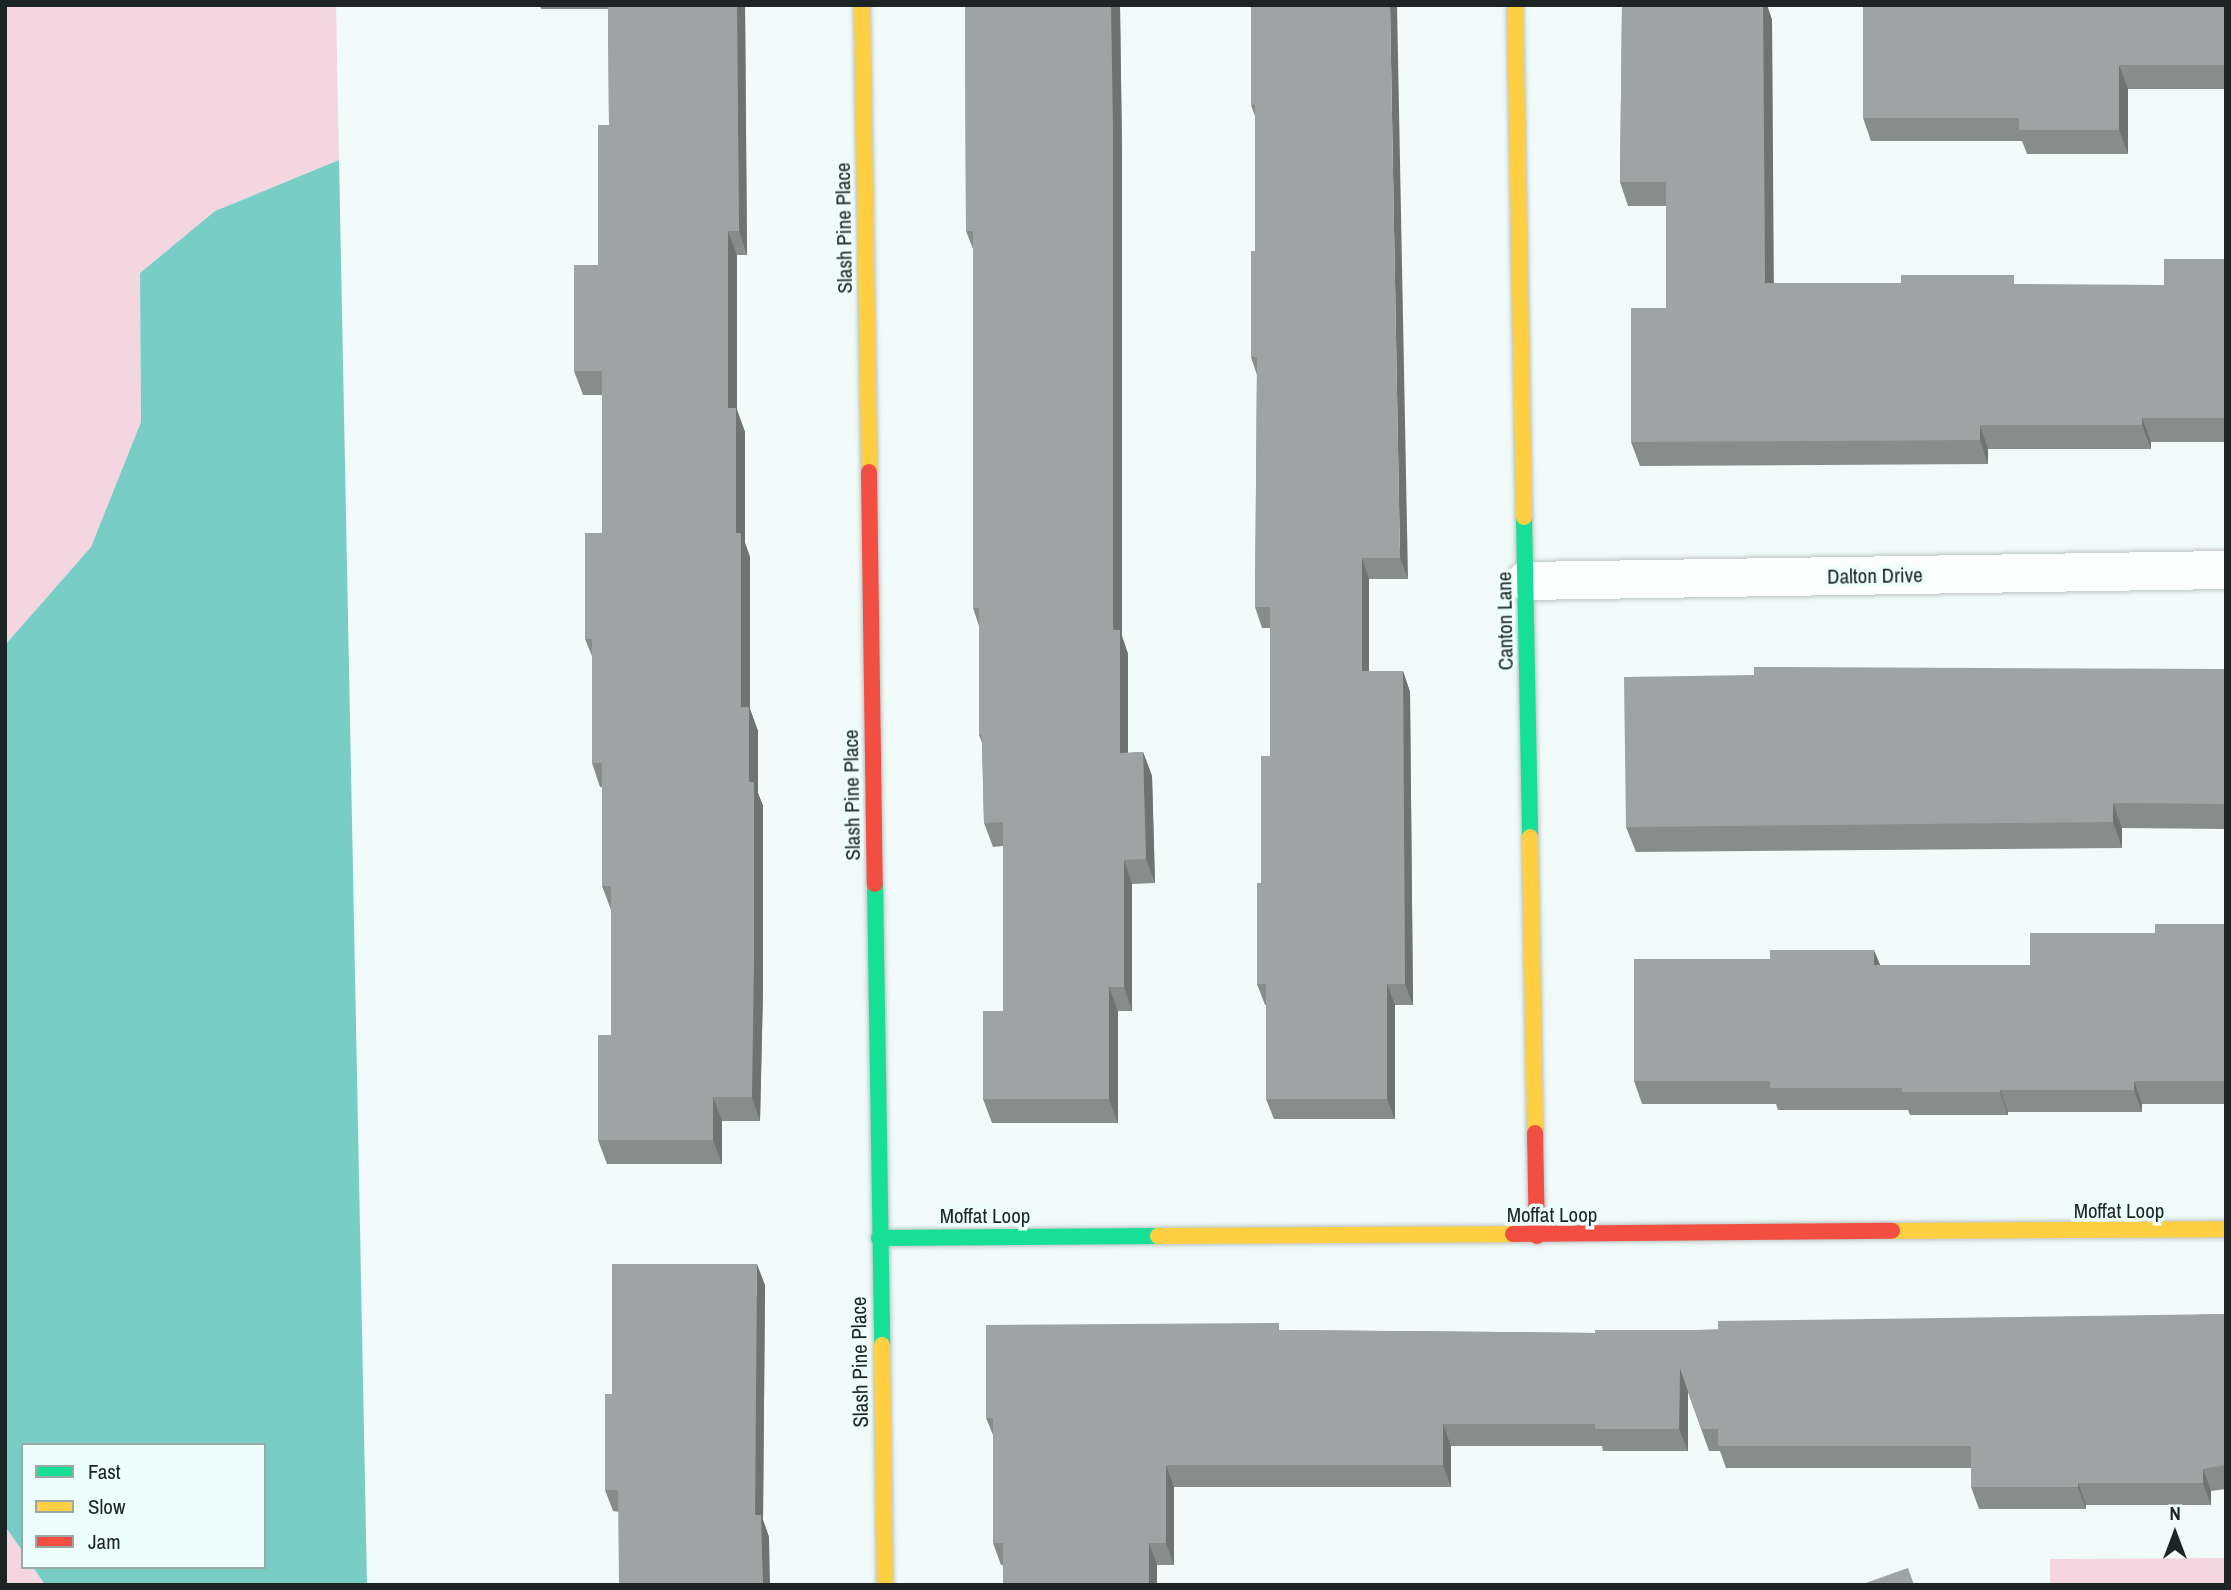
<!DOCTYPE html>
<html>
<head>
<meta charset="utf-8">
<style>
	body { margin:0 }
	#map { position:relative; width:2231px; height:1590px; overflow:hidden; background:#f1fbf9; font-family:"Archivo Narrow",sans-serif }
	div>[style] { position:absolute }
	.green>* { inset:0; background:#f4d6e1 }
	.water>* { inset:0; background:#78cdc5 }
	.roads { filter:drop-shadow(0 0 2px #bbc3c3) drop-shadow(0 0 2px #bbc3c3) }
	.street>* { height:38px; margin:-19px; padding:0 19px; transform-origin:19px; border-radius:19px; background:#fdfefe }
	.fast>* { height:16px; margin:-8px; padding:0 8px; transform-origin:8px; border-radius:8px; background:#16e098 }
	.slow>* { height:16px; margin:-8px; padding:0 8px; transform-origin:8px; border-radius:8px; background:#ffcf43 }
	.jam>* { height:16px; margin:-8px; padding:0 8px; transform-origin:8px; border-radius:8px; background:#f24e42 }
	.wall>* { inset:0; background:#868e8c }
	.shaded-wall>* { inset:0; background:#6d7472 }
	.building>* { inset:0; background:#9ca5a3 }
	span { translate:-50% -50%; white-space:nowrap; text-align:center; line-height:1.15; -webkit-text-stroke:7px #edfffc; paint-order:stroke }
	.street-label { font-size:21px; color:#1d2524 }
	.frame { position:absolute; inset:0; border:7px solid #1d2524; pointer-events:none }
	.legend { position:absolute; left:21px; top:1443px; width:245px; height:126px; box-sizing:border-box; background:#edfffc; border:2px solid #9aa8a6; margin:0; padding:9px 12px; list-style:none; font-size:21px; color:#1d2524 }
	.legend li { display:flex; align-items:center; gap:14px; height:35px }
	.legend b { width:35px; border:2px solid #9aa8a6 }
	.north { position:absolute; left:2140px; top:1499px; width:70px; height:70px; -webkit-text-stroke:5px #edfffc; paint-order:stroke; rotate:0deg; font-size:19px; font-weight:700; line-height:28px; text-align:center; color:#1d2524 }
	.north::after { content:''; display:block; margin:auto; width:24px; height:32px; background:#1d2524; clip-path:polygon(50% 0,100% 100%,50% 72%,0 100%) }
</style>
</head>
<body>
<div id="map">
	<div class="green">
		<i style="clip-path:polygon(5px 5px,336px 5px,339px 160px,215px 211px,140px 273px,141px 422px,91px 547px,5px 645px)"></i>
		<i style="clip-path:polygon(5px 1526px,23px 1552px,23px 1567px,33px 1567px,45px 1585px,5px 1585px)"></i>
		<i style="clip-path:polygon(2226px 1558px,2226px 1585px,2050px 1585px,2050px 1559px)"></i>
	</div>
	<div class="water">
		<i style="clip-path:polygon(339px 160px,367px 1585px,45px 1585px,33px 1567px,264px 1567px,264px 1445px,23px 1445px,23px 1552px,5px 1526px,5px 645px,91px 547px,141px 422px,140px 273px,215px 211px)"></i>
	</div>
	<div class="roads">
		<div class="street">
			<i style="left:1525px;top:581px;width:701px;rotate:-0.9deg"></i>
		</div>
		<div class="fast">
			<i style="left:1524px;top:517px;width:320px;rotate:88.9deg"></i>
			<i style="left:875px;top:884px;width:461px;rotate:89.1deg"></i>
			<i style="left:879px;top:1238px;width:279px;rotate:-0.4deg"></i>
		</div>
		<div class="slow">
			<i style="left:862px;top:5px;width:467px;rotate:89.1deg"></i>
			<i style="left:1515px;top:5px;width:512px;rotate:88.99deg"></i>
			<i style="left:1530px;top:837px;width:296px;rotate:89deg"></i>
			<i style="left:1892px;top:1231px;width:334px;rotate:-0.3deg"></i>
			<i style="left:1158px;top:1236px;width:355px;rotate:-0.3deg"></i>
			<i style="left:882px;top:1345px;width:240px;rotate:89.3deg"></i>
		</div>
		<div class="jam">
			<i style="left:869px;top:472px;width:412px;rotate:89.2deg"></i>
			<i style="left:1535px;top:1133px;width:103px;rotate:88.9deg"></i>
			<i style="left:1513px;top:1234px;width:379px;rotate:-0.5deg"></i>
		</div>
	</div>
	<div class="wall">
		<i style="clip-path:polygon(540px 5px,745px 5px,747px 255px,737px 255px,737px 410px,745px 432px,745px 543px,750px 557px,750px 709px,758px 731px,758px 793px,763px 806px,763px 990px,760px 1121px,722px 1121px,722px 1164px,607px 1164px,598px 1140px,611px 1035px,611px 910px,602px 886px,602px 787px,600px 787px,592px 763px,592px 656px,585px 639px,602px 533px,602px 395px,583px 395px,574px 371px,598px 265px,609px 125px,608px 9px,541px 9px)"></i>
		<i style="clip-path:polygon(965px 5px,1120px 5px,1122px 152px,1122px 636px,1128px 654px,1128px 753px,1143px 752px,1152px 776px,1155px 883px,1132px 884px,1132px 1011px,1118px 1011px,1118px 1123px,992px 1123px,983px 1099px,1003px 1011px,1003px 846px,993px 847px,984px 823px,982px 743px,979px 735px,979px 626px,973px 608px,973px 249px,966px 231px)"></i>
		<i style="clip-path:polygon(1251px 5px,1408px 579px,1369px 579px,1369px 671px,1403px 671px,1410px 692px,1413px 1005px,1395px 1005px,1395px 1119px,1274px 1119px,1266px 1099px,1266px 1005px,1265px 1005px,1257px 984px,1261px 883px,1270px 756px,1270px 628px,1262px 628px,1255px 607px,1257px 375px,1251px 357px,1255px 251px,1255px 116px,1251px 105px)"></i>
		<i style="clip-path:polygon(1622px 5px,1767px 5px,1772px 20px,1773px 283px,2164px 285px,2226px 259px,2226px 442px,2151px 442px,2151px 449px,1988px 449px,1988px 464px,1640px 466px,1631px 442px,1666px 308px,1666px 206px,1628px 206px,1620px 182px)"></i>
		<i style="clip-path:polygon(2226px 5px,2226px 89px,2128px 89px,2128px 154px,2027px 154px,2022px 141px,1871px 141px,1863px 118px)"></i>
		<i style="clip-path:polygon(2226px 669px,2226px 829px,2122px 828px,2122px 848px,1636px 852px,1626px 827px)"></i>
		<i style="clip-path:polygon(2226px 924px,2226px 1104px,2142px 1104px,2142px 1112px,2008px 1112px,2008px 1115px,1910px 1115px,1908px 1110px,1778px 1110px,1776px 1104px,1642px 1104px,1634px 1081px,1880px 965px,2030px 965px)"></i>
		<i style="clip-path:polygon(765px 1285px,763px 1520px,769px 1537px,613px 1511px,605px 1490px)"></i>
		<i style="clip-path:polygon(2226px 1314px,2226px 1489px,2211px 1491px,2211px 1505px,2086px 1505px,2086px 1509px,1979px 1509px,1971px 1487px,1971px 1468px,1726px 1468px,1720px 1451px,1709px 1451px,1688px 1392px,1688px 1451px,1603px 1451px,1602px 1446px,1451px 1446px,1451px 1487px,1174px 1487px,1174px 1565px,1157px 1565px,1157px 1585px,1001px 1565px,993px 1543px,993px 1435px,986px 1418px,1281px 1330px,1595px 1333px)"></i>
	</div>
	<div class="shaded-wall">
		<i style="clip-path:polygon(737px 5px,745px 5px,747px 255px,739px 231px)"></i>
		<i style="clip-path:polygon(1111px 5px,1120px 5px,1122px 152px,1122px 636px,1128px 654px,1128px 777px,1120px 753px,1113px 630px)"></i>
		<i style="clip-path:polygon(1390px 5px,1397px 5px,1408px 579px,1400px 558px)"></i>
		<i style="clip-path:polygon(1763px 5px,1767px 5px,1772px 20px,1774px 307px,1765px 283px)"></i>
		<i style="clip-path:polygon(2119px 65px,2128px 89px,2128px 154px,2119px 130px)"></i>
		<i style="clip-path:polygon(728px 231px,737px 255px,737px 410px,745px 432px,745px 543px,750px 557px,750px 709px,758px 731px,758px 793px,763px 806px,763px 990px,760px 1121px,752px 1097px,749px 782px,741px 707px,736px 533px,728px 408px)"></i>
		<i style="clip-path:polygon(2142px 418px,2151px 442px,2151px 449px,2142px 425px)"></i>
		<i style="clip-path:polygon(1980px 425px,1988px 449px,1988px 464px,1980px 440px)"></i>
		<i style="clip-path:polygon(1362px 558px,1369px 579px,1369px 692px,1362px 671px)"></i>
		<i style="clip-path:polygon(1403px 671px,1410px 692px,1413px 1005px,1405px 984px)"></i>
		<i style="clip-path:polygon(1143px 752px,1152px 776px,1155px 883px,1146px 859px)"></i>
		<i style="clip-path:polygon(2113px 803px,2122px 828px,2122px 848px,2113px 822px)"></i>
		<i style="clip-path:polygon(1124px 860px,1132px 884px,1132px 1011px,1124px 987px)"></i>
		<i style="clip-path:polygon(1874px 950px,1883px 972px,1874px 965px)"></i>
		<i style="clip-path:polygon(1387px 984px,1395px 1005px,1395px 1119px,1387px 1099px)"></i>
		<i style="clip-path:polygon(1109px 987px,1118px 1011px,1118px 1123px,1109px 1099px)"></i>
		<i style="clip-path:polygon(2134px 1081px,2142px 1104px,2142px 1112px,2134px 1090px)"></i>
		<i style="clip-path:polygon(2000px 1090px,2008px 1112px,2008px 1115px,2000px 1092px)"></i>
		<i style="clip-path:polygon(713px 1097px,722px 1121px,722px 1164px,713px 1140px)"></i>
		<i style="clip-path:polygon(757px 1264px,765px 1285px,763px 1520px,769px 1537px,770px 1585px,763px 1585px,755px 1515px)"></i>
		<i style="clip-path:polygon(1680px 1368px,1688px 1390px,1688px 1451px,1679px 1429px)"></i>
		<i style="clip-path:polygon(1443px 1424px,1451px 1446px,1451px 1487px,1443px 1465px)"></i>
		<i style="clip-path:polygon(1166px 1465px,1174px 1487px,1174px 1565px,1166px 1543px)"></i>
		<i style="clip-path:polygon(2203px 1469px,2211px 1491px,2211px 1505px,2203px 1483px)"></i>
		<i style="clip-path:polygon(2078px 1483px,2086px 1505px,2086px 1509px,2078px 1487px)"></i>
		<i style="clip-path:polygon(1149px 1543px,1157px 1565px,1157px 1585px,1149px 1585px)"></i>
	</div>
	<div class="building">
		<i style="clip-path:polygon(608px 5px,737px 5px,739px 231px,728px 231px,728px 408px,736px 408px,736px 533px,741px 533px,741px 707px,749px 707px,749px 782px,754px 782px,754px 965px,752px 1097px,713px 1097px,713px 1140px,598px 1140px,598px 1035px,611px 1035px,611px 886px,602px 886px,602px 763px,592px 763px,592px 639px,585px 639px,585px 533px,602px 533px,602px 371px,574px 371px,574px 265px,598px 265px,598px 125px,609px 125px)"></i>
		<i style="clip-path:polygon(965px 5px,1111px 5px,1113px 128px,1113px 630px,1120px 630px,1120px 753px,1143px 752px,1146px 859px,1124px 860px,1124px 987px,1109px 987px,1109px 1099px,983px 1099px,983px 1011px,1003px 1011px,1003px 822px,984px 823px,982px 735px,979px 735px,979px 608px,973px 608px,973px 231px,966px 231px)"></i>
		<i style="clip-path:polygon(1251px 5px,1390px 5px,1400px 558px,1362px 558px,1362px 671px,1403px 671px,1405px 984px,1387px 984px,1387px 1099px,1266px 1099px,1266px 984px,1257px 984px,1257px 883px,1261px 883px,1261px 756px,1270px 756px,1270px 607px,1255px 607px,1257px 357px,1251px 357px,1251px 251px,1255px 251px,1255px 105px,1251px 105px)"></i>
		<i style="clip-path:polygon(1622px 5px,1763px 5px,1765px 283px,1901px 283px,1901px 275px,2014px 275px,2014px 285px,2164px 285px,2164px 259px,2226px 259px,2226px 418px,2142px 418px,2142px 425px,1980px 425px,1980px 440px,1631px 442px,1631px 308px,1666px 308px,1666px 182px,1620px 182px)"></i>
		<i style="clip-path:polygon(1863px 5px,2226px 5px,2226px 65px,2119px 65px,2119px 130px,2019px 130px,2019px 118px,1863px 118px)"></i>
		<i style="clip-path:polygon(1754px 667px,2226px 669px,2226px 804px,2113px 803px,2113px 822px,1626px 827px,1624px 677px,1754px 675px)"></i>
		<i style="clip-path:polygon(2155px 924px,2226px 924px,2226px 1081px,2134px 1081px,2134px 1090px,2000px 1090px,2000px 1092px,1902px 1092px,1902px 1088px,1770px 1088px,1770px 1081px,1634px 1081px,1634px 959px,1770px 959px,1770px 950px,1874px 950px,1874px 965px,2030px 965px,2030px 933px,2155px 933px)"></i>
		<i style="clip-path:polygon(612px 1264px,757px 1264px,755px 1515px,761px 1515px,763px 1585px,619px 1585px,618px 1490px,605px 1490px,605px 1394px,612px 1394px)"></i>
		<i style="clip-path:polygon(2226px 1314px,2226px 1465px,2203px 1469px,2203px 1483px,2078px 1483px,2078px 1487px,1971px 1487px,1971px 1446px,1718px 1446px,1718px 1429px,1701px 1429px,1680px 1368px,1679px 1429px,1595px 1429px,1595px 1424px,1443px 1424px,1443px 1465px,1166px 1465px,1166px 1543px,1149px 1543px,1149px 1585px,1003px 1585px,1003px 1543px,993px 1543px,993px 1418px,986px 1418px,986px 1325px,1279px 1323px,1279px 1330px,1595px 1333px,1595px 1330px,1718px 1330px,1718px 1321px)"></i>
		<i style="clip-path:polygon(1908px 1568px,1914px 1585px,1860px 1585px)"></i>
	</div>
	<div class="street-label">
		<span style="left:844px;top:228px;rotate:-91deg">Slash Pine Place</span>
		<span style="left:1875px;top:576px;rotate:-1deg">Dalton Drive</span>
		<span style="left:1505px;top:621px;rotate:-91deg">Canton Lane</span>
		<span style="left:852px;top:795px;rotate:-91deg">Slash Pine Place</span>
		<span style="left:2119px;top:1211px">Moffat Loop</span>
		<span style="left:1552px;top:1215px">Moffat Loop</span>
		<span style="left:985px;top:1216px">Moffat Loop</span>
		<span style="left:860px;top:1362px;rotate:-91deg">Slash Pine Place</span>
	</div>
	<div class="frame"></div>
	<ul class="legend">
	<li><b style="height:9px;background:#16e098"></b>Fast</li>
	<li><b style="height:9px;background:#ffcf43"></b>Slow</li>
	<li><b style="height:9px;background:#f24e42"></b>Jam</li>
	</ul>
	<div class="north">N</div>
</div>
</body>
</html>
